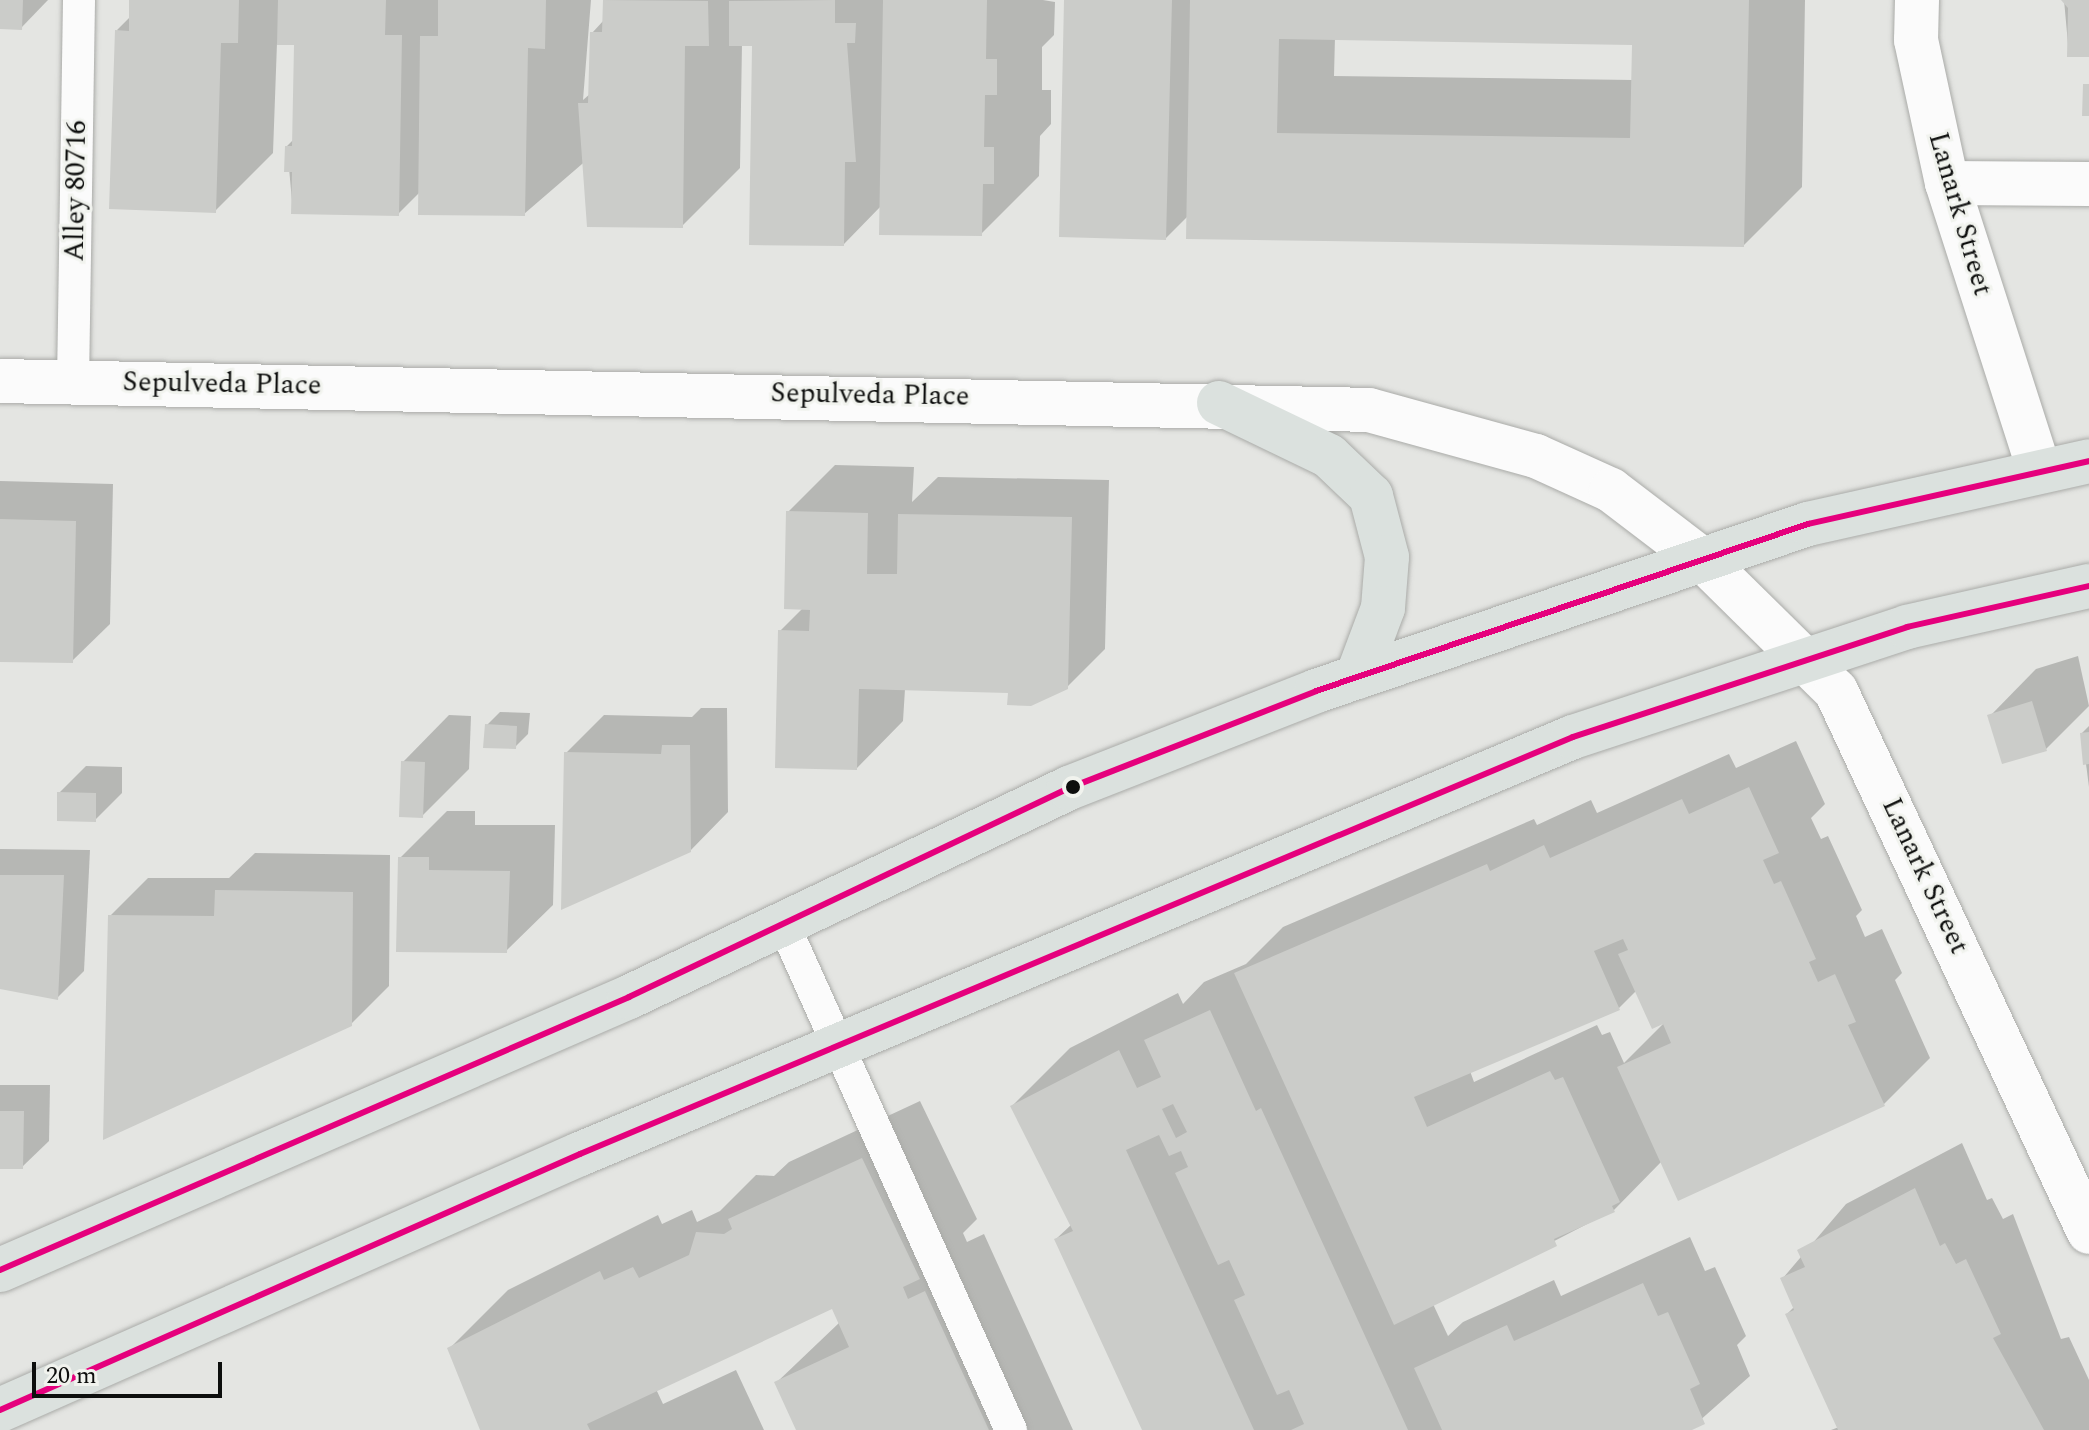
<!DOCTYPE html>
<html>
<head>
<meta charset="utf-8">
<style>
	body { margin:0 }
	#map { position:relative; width:2089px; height:1430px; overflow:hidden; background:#e4e5e2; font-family:Spectral,serif }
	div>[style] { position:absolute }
	.shadow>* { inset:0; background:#0003 }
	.building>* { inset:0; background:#cbccc9 }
	.roads { filter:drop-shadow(0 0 2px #aaaba8) drop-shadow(0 0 2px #aaaba8) }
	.service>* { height:32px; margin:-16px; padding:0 16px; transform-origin:16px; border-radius:16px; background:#fbfbfb }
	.minor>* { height:44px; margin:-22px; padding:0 22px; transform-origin:22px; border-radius:22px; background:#fbfbfb }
	.primary>* { height:44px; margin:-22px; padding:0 22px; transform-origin:22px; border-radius:22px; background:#dbe1de }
	.bus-1>* { height:6px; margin:-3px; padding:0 3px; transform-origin:3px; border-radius:3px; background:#e5007d }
	.dots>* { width:22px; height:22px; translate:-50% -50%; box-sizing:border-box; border:4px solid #f1f3ee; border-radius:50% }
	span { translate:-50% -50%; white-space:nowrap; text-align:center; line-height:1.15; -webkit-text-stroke:6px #f1f3ee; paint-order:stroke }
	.street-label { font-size:28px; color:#0d0e0d }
	.scale { position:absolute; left:32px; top:1362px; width:190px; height:36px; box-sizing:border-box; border:4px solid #0d0e0d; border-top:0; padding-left:10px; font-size:24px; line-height:28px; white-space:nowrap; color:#0d0e0d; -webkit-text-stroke:6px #f1f3ee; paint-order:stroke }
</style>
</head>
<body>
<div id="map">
	<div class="shadow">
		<i style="clip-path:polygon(0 0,48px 0,21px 28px,0 27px)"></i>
		<i style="clip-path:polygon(132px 0,591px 0,583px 100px,591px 93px,592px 33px,604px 20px,605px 0,1043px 0,1055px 2px,1054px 35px,1042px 47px,1042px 90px,1051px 90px,1051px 124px,1040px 136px,1039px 176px,981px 234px,882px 205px,844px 244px,754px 44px,742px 44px,740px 168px,682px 226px,589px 158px,524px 214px,420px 192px,398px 214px,293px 212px,287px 146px,294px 139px,296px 43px,277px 43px,273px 153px,215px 211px,117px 30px,131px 16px)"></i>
		<i style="clip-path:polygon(evenodd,1066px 0,1805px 0,1802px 187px,1744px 245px,1189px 215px,1166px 238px,1066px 0,1335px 37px,1634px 43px,1633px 80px,1334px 76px,1335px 37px)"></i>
		<i style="clip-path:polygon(2064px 0,2089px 0,2089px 55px,2069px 55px)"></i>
		<i style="clip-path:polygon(835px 465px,914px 467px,912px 502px,938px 477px,1109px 480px,1105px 649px,1067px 687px,905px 689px,903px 721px,857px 768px,780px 631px,803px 608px,788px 512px)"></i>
		<i style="clip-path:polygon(0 481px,113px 484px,110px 624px,72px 661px,0 660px)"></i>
		<i style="clip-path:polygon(2078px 656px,2089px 706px,2046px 749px,1990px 716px,2036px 669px)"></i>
		<i style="clip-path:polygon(701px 708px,727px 708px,728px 812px,690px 851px,566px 753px,604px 715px,692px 717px)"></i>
		<i style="clip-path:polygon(500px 712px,530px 713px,528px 734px,515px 747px,487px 725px)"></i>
		<i style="clip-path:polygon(449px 715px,471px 716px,469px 769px,422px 816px,403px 762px)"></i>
		<i style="clip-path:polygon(2089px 726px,2089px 787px,2082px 733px)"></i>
		<i style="clip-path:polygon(evenodd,1796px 741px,1825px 804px,1811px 818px,1821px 839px,1828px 836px,1862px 910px,1856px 916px,1865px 937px,1882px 929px,1902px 973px,1895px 980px,1930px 1058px,1883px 1105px,1662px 1161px,1614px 1210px,1433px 1304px,1448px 1336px,1463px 1322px,1554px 1280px,1561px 1296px,1690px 1237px,1705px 1271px,1715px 1267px,1746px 1336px,1737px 1345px,1750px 1376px,1689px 1430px,1144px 1430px,1056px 1239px,1072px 1224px,1012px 1106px,1070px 1048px,1178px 993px,1183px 1004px,1204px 982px,1246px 964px,1283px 927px,1534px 819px,1537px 825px,1591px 800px,1597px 813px,1729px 754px,1736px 768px,1796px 741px,1636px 991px,1666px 1021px,1624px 1063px,1610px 1032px,1602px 1035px,1597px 1025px,1474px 1082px,1470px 1071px,1619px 1008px,1636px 991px)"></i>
		<i style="clip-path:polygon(86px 766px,122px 767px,122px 793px,95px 820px,59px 793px)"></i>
		<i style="clip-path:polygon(447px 811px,475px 811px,475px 825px,555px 825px,553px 905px,506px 951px,400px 858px)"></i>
		<i style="clip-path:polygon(0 849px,90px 850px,84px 971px,57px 998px,0 987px)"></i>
		<i style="clip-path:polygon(255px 853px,390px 855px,389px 986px,351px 1024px,110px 916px,148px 878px,229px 878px)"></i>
		<i style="clip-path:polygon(0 1085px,50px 1085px,49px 1141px,22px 1167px,0 1167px)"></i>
		<i style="clip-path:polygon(920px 1101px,977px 1219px,963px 1233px,967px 1242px,984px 1234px,1073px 1430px,799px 1430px,776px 1383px,840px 1322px,833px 1306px,656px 1389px,663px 1404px,736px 1370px,764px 1430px,487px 1430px,450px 1348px,508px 1290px,658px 1215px,662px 1224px,692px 1210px,697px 1222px,720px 1211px,756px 1175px,774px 1176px,789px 1162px)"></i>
		<i style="clip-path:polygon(1962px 1143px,1987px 1200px,1992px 1198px,2003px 1219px,2013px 1214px,2061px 1339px,2069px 1337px,2089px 1380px,2089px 1430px,1831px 1430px,1839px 1427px,1787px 1314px,1795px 1306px,1783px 1278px,1846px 1204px)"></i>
	</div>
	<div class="building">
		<i style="clip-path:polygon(0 0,23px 0,22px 30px,0 29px)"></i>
		<i style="clip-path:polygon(129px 0,239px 0,238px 43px,221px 43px,216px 213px,109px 209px,115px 30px,129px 31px)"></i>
		<i style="clip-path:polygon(278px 0,386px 0,385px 35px,402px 35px,399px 216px,291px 214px,292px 172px,284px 172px,285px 146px,292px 146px,294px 45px,277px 45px)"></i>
		<i style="clip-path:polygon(438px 0,546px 0,545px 49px,528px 48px,525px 216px,418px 215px,420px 36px,438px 36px)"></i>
		<i style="clip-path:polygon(603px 0,708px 1px,709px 46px,685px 46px,683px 228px,587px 227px,578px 103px,588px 103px,590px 32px,602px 32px)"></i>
		<i style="clip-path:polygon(835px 0,835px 23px,856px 23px,855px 43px,847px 43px,856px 162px,845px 162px,844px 246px,749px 245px,752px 46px,729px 46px,729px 1px)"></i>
		<i style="clip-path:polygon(883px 0,987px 0,986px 59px,997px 59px,997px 95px,985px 95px,984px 147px,994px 147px,994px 184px,983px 184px,982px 236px,879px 235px)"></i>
		<i style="clip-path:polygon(1064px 0,1172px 0,1166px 240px,1059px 237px)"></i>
		<i style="clip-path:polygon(evenodd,1190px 0,1749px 0,1744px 247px,1186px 239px,1190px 0,1279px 39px,1632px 45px,1630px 138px,1277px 133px,1279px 39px)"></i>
		<i style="clip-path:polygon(2061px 0,2089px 0,2089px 57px,2067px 57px,2068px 8px)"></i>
		<i style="clip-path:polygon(2083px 84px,2089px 84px,2089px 116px,2082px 116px)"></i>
		<i style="clip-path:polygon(786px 511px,868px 513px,867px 574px,897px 574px,898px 514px,1072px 517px,1068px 689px,1031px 706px,1007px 705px,1008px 693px,859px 689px,857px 770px,775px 768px,778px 630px,809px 631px,810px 610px,784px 609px)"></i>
		<i style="clip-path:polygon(0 519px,76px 521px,73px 663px,0 662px)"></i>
		<i style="clip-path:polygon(2032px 701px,2047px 751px,2002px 764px,1987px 715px)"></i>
		<i style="clip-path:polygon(485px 724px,517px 726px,516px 749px,483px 748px)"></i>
		<i style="clip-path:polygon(2089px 732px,2089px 764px,2083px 765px,2080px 733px)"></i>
		<i style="clip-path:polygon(662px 745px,690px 745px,691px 852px,561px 910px,564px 752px,661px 754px)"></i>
		<i style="clip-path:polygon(401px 761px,425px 762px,423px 818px,399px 817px)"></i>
		<i style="clip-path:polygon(1749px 787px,1779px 853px,1763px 860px,1774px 884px,1781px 881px,1816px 959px,1809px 962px,1818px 982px,1835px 974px,1856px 1022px,1848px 1025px,1885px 1106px,1678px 1201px,1617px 1067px,1671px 1043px,1663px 1024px,1652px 1029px,1618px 954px,1628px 950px,1623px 939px,1594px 951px,1620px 1010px,1414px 1097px,1427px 1127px,1550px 1071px,1555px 1080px,1563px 1077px,1620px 1202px,1612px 1206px,1615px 1212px,1554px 1239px,1557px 1246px,1394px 1325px,1234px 973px,1487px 864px,1490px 871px,1544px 845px,1550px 858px,1682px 799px,1689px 814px)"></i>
		<i style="clip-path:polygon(57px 792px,96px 793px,96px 822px,57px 821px)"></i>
		<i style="clip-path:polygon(398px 857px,429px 857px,429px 870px,510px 871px,507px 953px,396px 952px)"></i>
		<i style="clip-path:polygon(0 875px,64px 875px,58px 1000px,0 989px)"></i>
		<i style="clip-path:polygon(215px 890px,353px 892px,352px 1026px,103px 1140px,108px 915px,214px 916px)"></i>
		<i style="clip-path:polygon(evenodd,1210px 1010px,1256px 1111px,1261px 1108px,1408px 1430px,1291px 1430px,1304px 1424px,1289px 1390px,1277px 1395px,1234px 1300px,1245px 1295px,1229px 1260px,1218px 1265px,1175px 1173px,1188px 1167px,1181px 1151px,1169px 1156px,1159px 1135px,1126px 1150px,1254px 1430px,1142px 1430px,1054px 1239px,1073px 1231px,1010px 1106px,1119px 1050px,1137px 1088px,1161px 1077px,1144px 1040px,1210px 1010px,1173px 1104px,1187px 1132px,1176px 1138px,1162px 1109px,1173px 1104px)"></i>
		<i style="clip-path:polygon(0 1111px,24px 1111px,23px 1169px,0 1169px)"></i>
		<i style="clip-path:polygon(862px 1158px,920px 1279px,903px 1287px,908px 1299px,925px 1291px,989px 1430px,796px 1430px,774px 1382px,849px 1347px,832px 1309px,587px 1424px,590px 1430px,480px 1430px,447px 1348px,600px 1271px,604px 1280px,633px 1267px,639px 1278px,689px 1255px,696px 1232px,724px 1234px,732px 1229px,728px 1219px)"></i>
		<i style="clip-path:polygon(1915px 1188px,1940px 1246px,1945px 1243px,1956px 1264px,1966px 1259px,2001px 1334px,1993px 1338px,2044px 1430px,1838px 1430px,1785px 1314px,1794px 1310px,1780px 1278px,1805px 1267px,1797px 1250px)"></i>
		<i style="clip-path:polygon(1643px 1283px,1658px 1316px,1668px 1312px,1700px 1384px,1690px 1389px,1705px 1424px,1692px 1430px,1442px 1430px,1414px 1368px,1507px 1325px,1514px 1341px)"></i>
	</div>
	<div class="roads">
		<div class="service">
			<i style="left:73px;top:382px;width:382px;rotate:-89.1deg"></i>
			<i style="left:783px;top:923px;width:556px;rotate:65.79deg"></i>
		</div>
		<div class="minor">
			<i style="left:1917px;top:0;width:40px;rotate:91.4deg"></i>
			<i style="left:1916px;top:40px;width:146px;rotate:77.8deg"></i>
			<i style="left:1947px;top:183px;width:301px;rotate:72.2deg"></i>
			<i style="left:1947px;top:183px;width:142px;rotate:0.4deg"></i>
			<i style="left:0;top:381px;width:1369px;rotate:1.21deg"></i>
			<i style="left:1369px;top:410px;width:173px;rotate:15.4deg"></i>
			<i style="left:1536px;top:456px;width:82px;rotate:24.4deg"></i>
			<i style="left:1611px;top:490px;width:116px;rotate:37.3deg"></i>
			<i style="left:1703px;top:560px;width:187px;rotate:44.6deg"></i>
			<i style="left:1836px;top:691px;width:597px;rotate:64.94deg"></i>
		</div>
		<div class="primary">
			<i style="left:1219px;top:403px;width:122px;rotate:25.7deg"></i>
			<i style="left:1329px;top:456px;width:58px;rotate:43.6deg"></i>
			<i style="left:1371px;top:496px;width:63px;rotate:75.3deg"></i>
			<i style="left:1387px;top:557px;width:51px;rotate:94.5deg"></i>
			<i style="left:1383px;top:608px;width:74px;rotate:110.6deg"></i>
			<i style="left:0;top:1270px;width:686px;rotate:-23.46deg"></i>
			<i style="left:629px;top:997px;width:487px;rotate:-25.4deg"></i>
			<i style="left:1069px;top:788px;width:265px;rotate:-21.4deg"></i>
			<i style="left:1316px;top:691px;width:520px;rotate:-18.75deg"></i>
			<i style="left:1808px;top:524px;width:288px;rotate:-12.6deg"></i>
			<i style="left:0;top:1410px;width:634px;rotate:-23.82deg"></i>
			<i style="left:580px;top:1154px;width:1077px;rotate:-22.78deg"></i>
			<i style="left:1573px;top:737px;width:352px;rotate:-18.2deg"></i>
			<i style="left:1907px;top:627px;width:187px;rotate:-12.7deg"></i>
		</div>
	</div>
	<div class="bus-1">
		<i style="left:0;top:1270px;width:686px;rotate:-23.46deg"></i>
		<i style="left:629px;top:997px;width:487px;rotate:-25.4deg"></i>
		<i style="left:1069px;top:788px;width:265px;rotate:-21.4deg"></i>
		<i style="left:1316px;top:691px;width:520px;rotate:-18.75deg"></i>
		<i style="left:1808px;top:524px;width:288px;rotate:-12.6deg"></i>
		<i style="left:0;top:1410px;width:634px;rotate:-23.82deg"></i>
		<i style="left:580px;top:1154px;width:1077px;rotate:-22.78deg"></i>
		<i style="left:1573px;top:737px;width:352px;rotate:-18.2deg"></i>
		<i style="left:1907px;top:627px;width:187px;rotate:-12.7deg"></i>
	</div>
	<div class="dots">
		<i style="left:1073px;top:787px;background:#0d0e0d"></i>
	</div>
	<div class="street-label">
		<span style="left:76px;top:191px;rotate:-89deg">Alley 80716</span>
		<span style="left:1960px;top:214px;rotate:74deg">Lanark Street</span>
		<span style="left:222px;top:384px;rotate:1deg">Sepulveda Place</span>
		<span style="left:870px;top:395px;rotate:1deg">Sepulveda Place</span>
		<span style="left:1925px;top:876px;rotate:65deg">Lanark Street</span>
	</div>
	<div class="scale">20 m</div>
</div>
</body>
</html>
